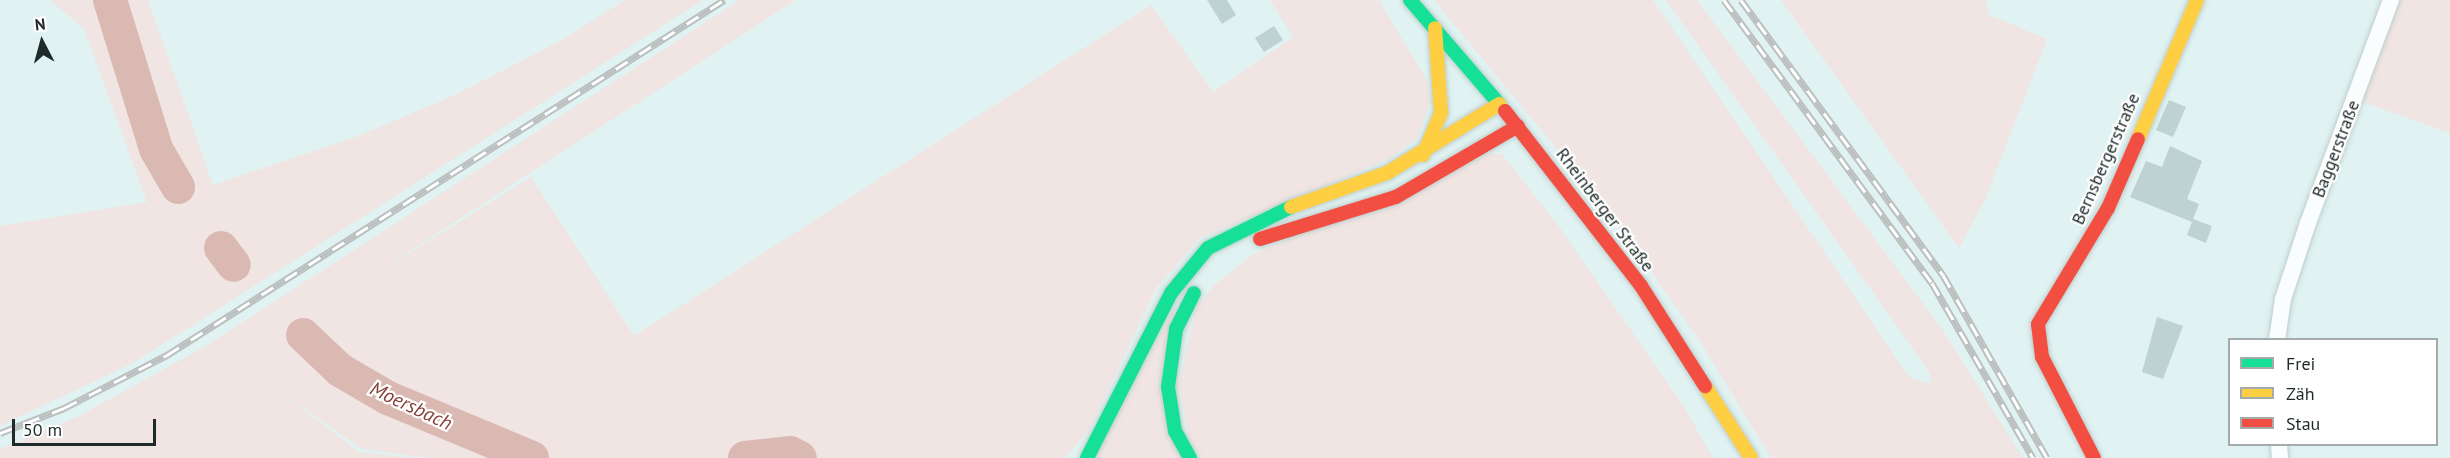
<!DOCTYPE html>
<html>
<head>
<meta charset="utf-8">
<style>
	body { margin:0 }
	#map { position:relative; width:2450px; height:458px; overflow:hidden; background:#e0f2f1; font-family:"PT Sans",sans-serif }
	div>[style] { position:absolute }
	.green>* { inset:0; background:#f0e5e2 }
	.river>* { height:34px; margin:-17px; padding:0 17px; transform-origin:17px; border-radius:17px; background:#dab9b3 }
	.building>* { inset:0; background:#bdd2d1 }
	.roads { filter:drop-shadow(0 0 2px #bfcecd) drop-shadow(0 0 2px #bfcecd) }
	.street>* { height:16px; margin:-8px; padding:0 8px; transform-origin:8px; border-radius:8px; background:#fafdfd }
	.fast>* { height:14px; margin:-7px; padding:0 7px; transform-origin:7px; border-radius:7px; background:#16e098 }
	.slow>* { height:14px; margin:-7px; padding:0 7px; transform-origin:7px; border-radius:7px; background:#ffcf43 }
	.jam>* { height:14px; margin:-7px; padding:0 7px; transform-origin:7px; border-radius:7px; background:#f24e42 }
	.rail>* { height:7px; margin-top:-3.5px; transform-origin:0; background:repeating-linear-gradient(90deg,#fff 0 14px,#bbc0bf 0 28px); box-sizing:border-box; border-block:2px solid #bbc0bf }
	span { translate:-50% -50%; white-space:nowrap; text-align:center; line-height:1.15; -webkit-text-stroke:4.5px #fff; paint-order:stroke }
	.street-label { font-size:18px; color:#1e2b2a }
	.water-label { font-size:20px; color:#843f37; font-style:italic }
	.legend { position:absolute; left:2228px; top:338px; width:210px; height:108px; box-sizing:border-box; background:#fff; border:2px solid #a5aaaa; margin:0; padding:8px 10px; list-style:none; font-size:18px; color:#1e2b2a }
	.legend li { display:flex; align-items:center; gap:12px; height:30px }
	.legend b { width:30px; border:2px solid #a5aaaa }
	.north { position:absolute; left:12px; top:12px; width:60px; height:60px; -webkit-text-stroke:4px #fff; paint-order:stroke; rotate:354deg; font-size:16px; font-weight:700; line-height:24px; text-align:center; color:#1e2b2a }
	.north::after { content:''; display:block; margin:auto; width:21px; height:27px; background:#1e2b2a; clip-path:polygon(50% 0,100% 100%,50% 72%,0 100%) }
	.scale { position:absolute; left:12px; top:419px; width:144px; height:27px; box-sizing:border-box; border:3px solid #1e2b2a; border-top:0; padding-left:8px; font-size:18px; line-height:21px; white-space:nowrap; color:#1e2b2a; -webkit-text-stroke:4px #fff; paint-order:stroke }
</style>
</head>
<body>
<div id="map">
	<div class="green">
		<i style="clip-path:polygon(50px 0,148px 0,213px 185px,353px 138px,453px 96px,564px 39px,625px 0,703px 0,133px 363px,0 426px,0 226px,147px 202px,84px 29px)"></i>
		<i style="clip-path:polygon(740px 0,796px 0,347px 292px,531px 177px,634px 336px,1151px 5px,1213px 92px,1293px 37px,1270px 0,1379px 0,1428px 82px,1430px 104px,1418px 137px,1391px 158px,1200px 238px,1156px 288px,1090px 428px,1065px 458px,425px 458px,360px 448px,275px 388px,359px 452px,416px 458px,0 458px,0 449px,79px 416px,206px 346px)"></i>
		<i style="clip-path:polygon(1434px 0,1653px 0,1909px 377px,1930px 384px,1930px 373px,1666px 0,1697px 0,1942px 329px,2023px 458px,1771px 458px,1700px 341px,1611px 215px)"></i>
		<i style="clip-path:polygon(1781px 0,1986px 0,1989px 15px,2047px 39px,1985px 200px,1959px 248px)"></i>
		<i style="clip-path:polygon(2391px 0,2450px 0,2450px 133px,2355px 99px)"></i>
		<i style="clip-path:polygon(1493px 153px,1502px 154px,1560px 228px,1684px 407px,1713px 458px,1200px 458px,1188px 433px,1179px 384px,1196px 309px,1213px 286px,1255px 253px)"></i>
		<i style="clip-path:polygon(1175px 307px,1182px 458px,1093px 458px)"></i>
	</div>
	<div class="river">
		<i style="left:110px;top:0;width:156px;rotate:72.8deg"></i>
		<i style="left:156px;top:149px;width:44px;rotate:59.9deg"></i>
		<i style="left:221px;top:248px;width:21px;rotate:53deg"></i>
		<i style="left:303px;top:335px;width:51px;rotate:43.4deg"></i>
		<i style="left:340px;top:370px;width:56px;rotate:30.3deg"></i>
		<i style="left:388px;top:398px;width:156px;rotate:22.6deg"></i>
		<i style="left:745px;top:458px;width:45px;rotate:-6.3deg"></i>
		<i style="left:790px;top:453px;width:11px;rotate:27deg"></i>
	</div>
	<div class="building">
		<i style="clip-path:polygon(1207px 0,1227px 0,1236px 15px,1222px 24px)"></i>
		<i style="clip-path:polygon(1274px 26px,1283px 40px,1264px 52px,1255px 38px)"></i>
		<i style="clip-path:polygon(2169px 100px,2186px 107px,2173px 137px,2156px 130px)"></i>
		<i style="clip-path:polygon(2170px 146px,2202px 161px,2187px 199px,2199px 204px,2193px 219px,2212px 226px,2206px 243px,2187px 235px,2192px 222px,2130px 197px,2146px 161px,2162px 167px)"></i>
		<i style="clip-path:polygon(2157px 317px,2183px 326px,2163px 379px,2142px 372px)"></i>
	</div>
	<div class="roads">
		<div class="street">
			<i style="left:2277px;top:340px;width:41px;rotate:-81.7deg"></i>
			<i style="left:2283px;top:299px;width:80px;rotate:-71.8deg"></i>
			<i style="left:2308px;top:223px;width:238px;rotate:-69.6deg"></i>
			<i style="left:2279px;top:444px;width:14px;rotate:86deg"></i>
		</div>
		<div class="fast">
			<i style="left:1410px;top:0;width:137px;rotate:49.4deg"></i>
			<i style="left:1087px;top:458px;width:185px;rotate:-63deg"></i>
			<i style="left:1171px;top:293px;width:58px;rotate:-50.6deg"></i>
			<i style="left:1208px;top:248px;width:93px;rotate:-26.3deg"></i>
			<i style="left:1190px;top:458px;width:31px;rotate:-119deg"></i>
			<i style="left:1175px;top:431px;width:45px;rotate:-99deg"></i>
			<i style="left:1168px;top:387px;width:59px;rotate:-82.1deg"></i>
			<i style="left:1176px;top:329px;width:40px;rotate:-63.4deg"></i>
		</div>
		<div class="slow">
			<i style="left:2138px;top:139px;width:151px;rotate:-67deg"></i>
			<i style="left:1423px;top:155px;width:46px;rotate:-66.8deg"></i>
			<i style="left:1441px;top:113px;width:85px;rotate:-94deg"></i>
			<i style="left:1291px;top:207px;width:102px;rotate:-19.5deg"></i>
			<i style="left:1387px;top:173px;width:132px;rotate:-31.6deg"></i>
			<i style="left:1705px;top:386px;width:85px;rotate:57.4deg"></i>
		</div>
		<div class="jam">
			<i style="left:1505px;top:111px;width:222px;rotate:52.1deg"></i>
			<i style="left:1641px;top:286px;width:119px;rotate:57.4deg"></i>
			<i style="left:1260px;top:239px;width:142px;rotate:-17.2deg"></i>
			<i style="left:1396px;top:197px;width:141px;rotate:-30.2deg"></i>
			<i style="left:2094px;top:458px;width:114px;rotate:-117.2deg"></i>
			<i style="left:2042px;top:357px;width:33px;rotate:-97deg"></i>
			<i style="left:2038px;top:324px;width:135px;rotate:-58.9deg"></i>
			<i style="left:2108px;top:208px;width:75px;rotate:-66.5deg"></i>
		</div>
	</div>
	<div class="rail">
		<i style="left:1724px;top:0;width:351px;rotate:53.7deg"></i>
		<i style="left:1932px;top:283px;width:202px;rotate:60deg"></i>
		<i style="left:1741px;top:0;width:341px;rotate:53.7deg"></i>
		<i style="left:1943px;top:275px;width:210px;rotate:60.4deg"></i>
		<i style="left:0;top:433px;width:69px;rotate:-21.3deg"></i>
		<i style="left:64px;top:408px;width:116px;rotate:-27.2deg"></i>
		<i style="left:167px;top:355px;width:661px;rotate:-32.51deg"></i>
	</div>
	<div class="street-label">
		<span style="left:2336px;top:149px;rotate:-69deg">Baggerstraße</span>
		<span style="left:2106px;top:159px;rotate:-66deg">Bernsbergerstraße</span>
		<span style="left:1605px;top:210px;rotate:53deg">Rheinberger Straße</span>
	</div>
	<div class="water-label">
		<span style="left:411px;top:406px;rotate:25deg">Moersbach</span>
	</div>
	<ul class="legend">
	<li><b style="height:8px;background:#16e098"></b>Frei</li>
	<li><b style="height:8px;background:#ffcf43"></b>Zäh</li>
	<li><b style="height:8px;background:#f24e42"></b>Stau</li>
	</ul>
	<div class="north">N</div>
	<div class="scale">50 m</div>
</div>
</body>
</html>
